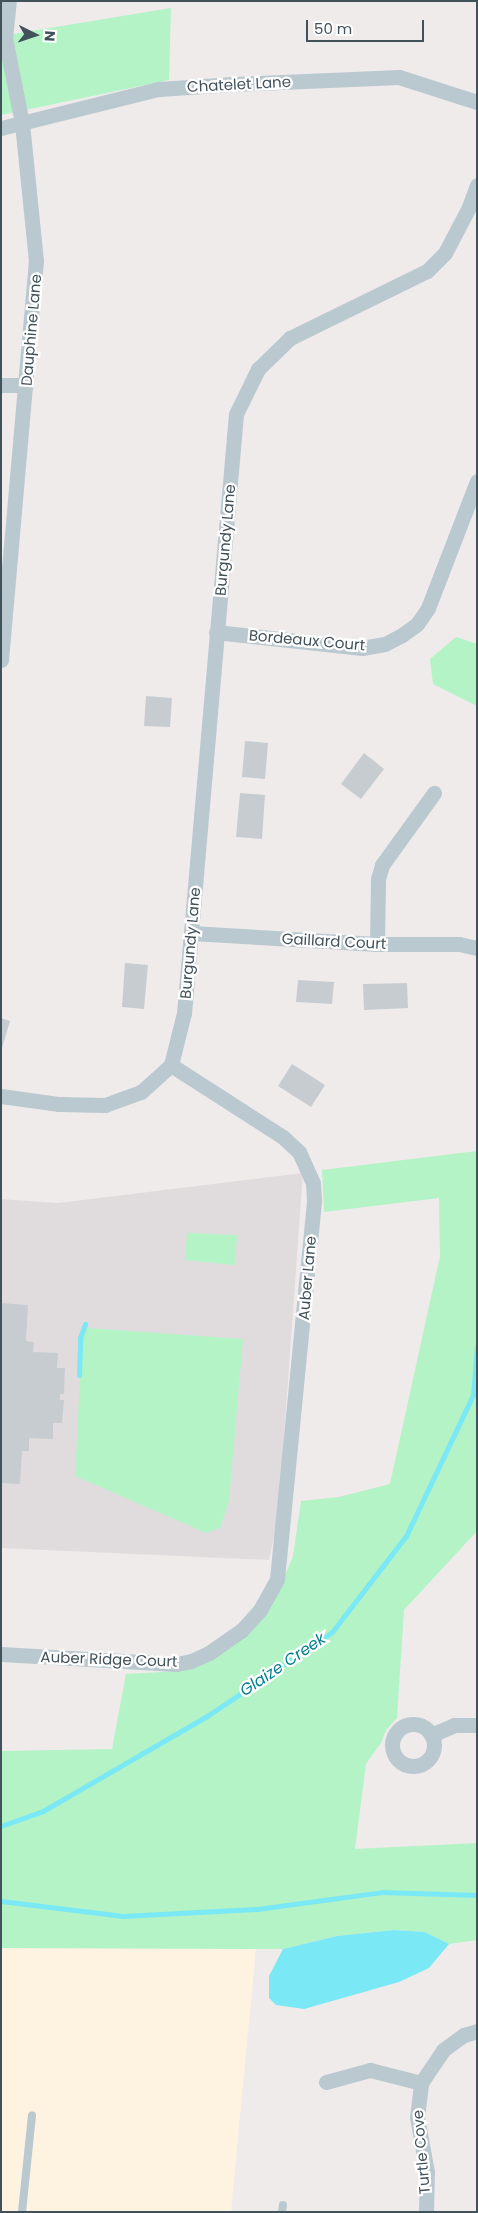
<!DOCTYPE html>
<html>
<head>
<meta charset="utf-8">
<style>
	body { margin:0 }
	#map { position:relative; width:478px; height:2213px; overflow:hidden; background:#efebeb; font-family:Poppins,sans-serif }
	div>[style] { position:absolute }
	.commercial>* { inset:0; background:#fef2e0 }
	.education>* { inset:0; background:#e0dcde }
	.green>* { inset:0; background:#b3f3c6 }
	.water>* { inset:0; background:#7be8f5 }
	.stream>* { height:5px; margin:-2.5px; padding:0 2.5px; transform-origin:2.5px; border-radius:2.5px; background:#7be8f5 }
	.building>* { inset:0; background:#c7ccd1 }
	.lane>* { height:8px; margin:-4px; padding:0 4px; transform-origin:4px; border-radius:4px; background:#bac8d0 }
	.street>* { height:15px; margin:-7.5px; padding:0 7.5px; transform-origin:7.5px; border-radius:7.5px; background:#bac8d0 }
	.street>.ring { margin:-7.5px; padding:0; box-sizing:content-box; background:none; border:15px solid #bac8d0; border-radius:50% }
	span { translate:-50% -50%; white-space:nowrap; text-align:center; line-height:1.15; -webkit-text-stroke:4.5px #fff; paint-order:stroke }
	.street-label { font-size:15px; color:#42525b }
	.water-label { font-size:16px; color:#038090; font-style:italic }
	.frame { position:absolute; inset:0; border:2px solid #42525b; pointer-events:none }
	.north { position:absolute; left:10px; top:10px; width:50px; height:50px; -webkit-text-stroke:4px #fff; paint-order:stroke; rotate:94deg; font-size:14px; font-weight:700; line-height:20px; text-align:center; color:#42525b }
	.north::after { content:''; display:block; margin:auto; width:18px; height:22px; background:#42525b; clip-path:polygon(50% 0,100% 100%,50% 72%,0 100%) }
	.scale { position:absolute; left:306px; top:20px; width:118px; height:22px; box-sizing:border-box; border:2px solid #42525b; border-top:0; padding-left:6px; font-size:15px; line-height:18px; white-space:nowrap; color:#42525b; -webkit-text-stroke:4px #fff; paint-order:stroke }
</style>
</head>
<body>
<div id="map">
	<div class="commercial">
		<i style="clip-path:polygon(1px 1948px,256px 1949px,231px 2212px,1px 2212px)"></i>
	</div>
	<div class="education">
		<i style="clip-path:polygon(303px 1173px,278px 1519px,269px 1560px,1px 1548px,1px 1199px,58px 1203px)"></i>
	</div>
	<div class="green">
		<i style="clip-path:polygon(171px 8px,169px 80px,1px 115px,1px 36px)"></i>
		<i style="clip-path:polygon(456px 637px,477px 644px,477px 706px,433px 684px,430px 659px)"></i>
		<i style="clip-path:polygon(477px 1151px,477px 1531px,404px 1610px,397px 1718px,386px 1730px,381px 1743px,366px 1764px,355px 1849px,477px 1843px,477px 1940px,449px 1944px,425px 1932px,394px 1930px,337px 1936px,283px 1949px,1px 1948px,1px 1751px,112px 1749px,126px 1674px,180px 1671px,205px 1661px,278px 1592px,293px 1556px,301px 1501px,339px 1497px,390px 1484px,440px 1256px,439px 1198px,324px 1212px,322px 1170px)"></i>
		<i style="clip-path:polygon(187px 1233px,237px 1235px,235px 1265px,185px 1260px)"></i>
		<i style="clip-path:polygon(87px 1328px,243px 1339px,229px 1501px,220px 1528px,206px 1533px,75px 1476px,82px 1338px)"></i>
	</div>
	<div class="water">
		<i style="clip-path:polygon(394px 1930px,425px 1932px,449px 1944px,429px 1968px,399px 1982px,304px 2009px,276px 2005px,269px 1998px,269px 1976px,283px 1949px,337px 1936px)"></i>
	</div>
	<div class="stream">
		<i style="left:79px;top:1375px;width:37px;rotate:-88deg"></i>
		<i style="left:80px;top:1338px;width:15px;rotate:-70deg"></i>
		<i style="left:1px;top:1826px;width:45px;rotate:-19.7deg"></i>
		<i style="left:43px;top:1811px;width:190px;rotate:-30.1deg"></i>
		<i style="left:207px;top:1716px;width:151px;rotate:-33.9deg"></i>
		<i style="left:332px;top:1632px;width:121px;rotate:-52.4deg"></i>
		<i style="left:406px;top:1536px;width:156px;rotate:-64.6deg"></i>
		<i style="left:473px;top:1395px;width:49px;rotate:-85.3deg"></i>
		<i style="left:1px;top:1901px;width:123px;rotate:7deg"></i>
		<i style="left:123px;top:1916px;width:134px;rotate:-3deg"></i>
		<i style="left:257px;top:1909px;width:126px;rotate:-7.7deg"></i>
		<i style="left:382px;top:1892px;width:95px;rotate:1.8deg"></i>
	</div>
	<div class="building">
		<i style="clip-path:polygon(146px 696px,172px 698px,170px 727px,144px 726px)"></i>
		<i style="clip-path:polygon(245px 741px,268px 743px,265px 779px,242px 777px)"></i>
		<i style="clip-path:polygon(364px 753px,384px 769px,361px 799px,341px 784px)"></i>
		<i style="clip-path:polygon(240px 793px,265px 795px,262px 839px,236px 837px)"></i>
		<i style="clip-path:polygon(125px 963px,148px 965px,144px 1009px,122px 1007px)"></i>
		<i style="clip-path:polygon(298px 980px,334px 982px,332px 1004px,296px 1002px)"></i>
		<i style="clip-path:polygon(407px 983px,408px 1008px,364px 1010px,363px 984px)"></i>
		<i style="clip-path:polygon(1px 1018px,10px 1021px,2px 1048px,1px 1048px)"></i>
		<i style="clip-path:polygon(292px 1064px,325px 1085px,311px 1107px,278px 1086px)"></i>
		<i style="clip-path:polygon(1px 1303px,28px 1305px,26px 1341px,34px 1342px,33px 1352px,58px 1353px,57px 1368px,65px 1368px,64px 1394px,60px 1394px,60px 1400px,64px 1400px,62px 1423px,53px 1423px,53px 1439px,29px 1438px,29px 1451px,22px 1451px,20px 1484px,1px 1483px)"></i>
	</div>
	<div class="lane">
		<i style="left:22px;top:2212px;width:97px;rotate:-84.1deg"></i>
		<i style="left:282px;top:2212px;width:7px;rotate:-82deg"></i>
	</div>
	<div class="street">
		<i style="left:1px;top:128px;width:163px;rotate:-13.9deg"></i>
		<i style="left:159px;top:89px;width:74px;rotate:-3.9deg"></i>
		<i style="left:233px;top:84px;width:166px;rotate:-2.4deg"></i>
		<i style="left:399px;top:77px;width:82px;rotate:17.8deg"></i>
		<i style="left:1px;top:385px;width:25px"></i>
		<i style="left:216px;top:632px;width:147px;rotate:6.3deg"></i>
		<i style="left:362px;top:648px;width:23px;rotate:-10deg"></i>
		<i style="left:385px;top:644px;width:19px;rotate:-28deg"></i>
		<i style="left:402px;top:635px;width:19px;rotate:-36deg"></i>
		<i style="left:417px;top:624px;width:19px;rotate:-55deg"></i>
		<i style="left:428px;top:608px;width:136px;rotate:-68.9deg"></i>
		<i style="left:1px;top:660px;width:401px;rotate:-85deg"></i>
		<i style="left:36px;top:261px;width:139px;rotate:-95.8deg"></i>
		<i style="left:22px;top:123px;width:87px;rotate:-101.3deg"></i>
		<i style="left:5px;top:38px;width:37px;rotate:-84deg"></i>
		<i style="left:191px;top:933px;width:186px;rotate:3.4deg"></i>
		<i style="left:377px;top:944px;width:82px"></i>
		<i style="left:459px;top:944px;width:18px;rotate:13deg"></i>
		<i style="left:377px;top:944px;width:65px;rotate:-89.1deg"></i>
		<i style="left:378px;top:879px;width:15px;rotate:-74deg"></i>
		<i style="left:382px;top:865px;width:89px;rotate:-54.2deg"></i>
		<i style="left:1px;top:1096px;width:59px;rotate:7.9deg"></i>
		<i style="left:59px;top:1104px;width:46px;rotate:1.2deg"></i>
		<i style="left:105px;top:1105px;width:38px;rotate:-20deg"></i>
		<i style="left:141px;top:1092px;width:40px;rotate:-42deg"></i>
		<i style="left:1px;top:1654px;width:175px;rotate:3.3deg"></i>
		<i style="left:176px;top:1664px;width:15px;rotate:-11deg"></i>
		<i style="left:191px;top:1661px;width:20px;rotate:-24deg"></i>
		<i style="left:209px;top:1653px;width:39px;rotate:-35deg"></i>
		<i style="left:241px;top:1631px;width:28px;rotate:-48deg"></i>
		<i style="left:260px;top:1610px;width:35px;rotate:-61deg"></i>
		<i style="left:277px;top:1579px;width:380px;rotate:-84.4deg"></i>
		<i style="left:314px;top:1201px;width:18px;rotate:-93deg"></i>
		<i style="left:313px;top:1183px;width:34px;rotate:-114deg"></i>
		<i style="left:299px;top:1152px;width:22px;rotate:-137deg"></i>
		<i style="left:283px;top:1137px;width:133px;rotate:-147.3deg"></i>
		<i style="left:171px;top:1065px;width:54px;rotate:-76deg"></i>
		<i style="left:184px;top:1013px;width:601px;rotate:-85.04deg"></i>
		<i style="left:236px;top:414px;width:50px;rotate:-63.9deg"></i>
		<i style="left:258px;top:369px;width:45px;rotate:-44.1deg"></i>
		<i style="left:290px;top:338px;width:153px;rotate:-26.1deg"></i>
		<i style="left:427px;top:271px;width:25px;rotate:-45deg"></i>
		<i style="left:445px;top:253px;width:52px;rotate:-62.4deg"></i>
		<i style="left:469px;top:207px;width:23px;rotate:-70deg"></i>
		<i class="ring" style="left:392px;top:1724px;width:27px;height:27px"></i>
		<i style="left:431px;top:1735px;width:25px;rotate:-23deg"></i>
		<i style="left:454px;top:1725px;width:23px"></i>
		<i style="left:326px;top:2082px;width:46px;rotate:-15.3deg"></i>
		<i style="left:370px;top:2070px;width:53px;rotate:14.3deg"></i>
		<i style="left:426px;top:2212px;width:40px;rotate:-88.6deg"></i>
		<i style="left:427px;top:2172px;width:56px;rotate:-100.3deg"></i>
		<i style="left:417px;top:2117px;width:34px;rotate:-83deg"></i>
		<i style="left:421px;top:2083px;width:40px;rotate:-56deg"></i>
		<i style="left:443px;top:2050px;width:26px;rotate:-36deg"></i>
		<i style="left:464px;top:2035px;width:14px;rotate:-17deg"></i>
	</div>
	<div class="street-label">
		<span style="left:239px;top:84px;rotate:-3deg">Chatelet Lane</span>
		<span style="left:31px;top:330px;rotate:-85deg">Dauphine Lane</span>
		<span style="left:225px;top:540px;rotate:-85deg">Burgundy Lane</span>
		<span style="left:307px;top:640px;rotate:5deg">Bordeaux Court</span>
		<span style="left:334px;top:941px;rotate:3deg">Gaillard Court</span>
		<span style="left:190px;top:943px;rotate:-85deg">Burgundy Lane</span>
		<span style="left:307px;top:1278px;rotate:-85deg">Auber Lane</span>
		<span style="left:109px;top:1659px;rotate:2deg">Auber Ridge Court</span>
		<span style="left:421px;top:2152px;rotate:-95deg">Turtle Cove</span>
	</div>
	<div class="water-label">
		<span style="left:283px;top:1665px;rotate:-34deg">Glaize Creek</span>
	</div>
	<div class="frame"></div>
	<div class="north">N</div>
	<div class="scale">50 m</div>
</div>
</body>
</html>
